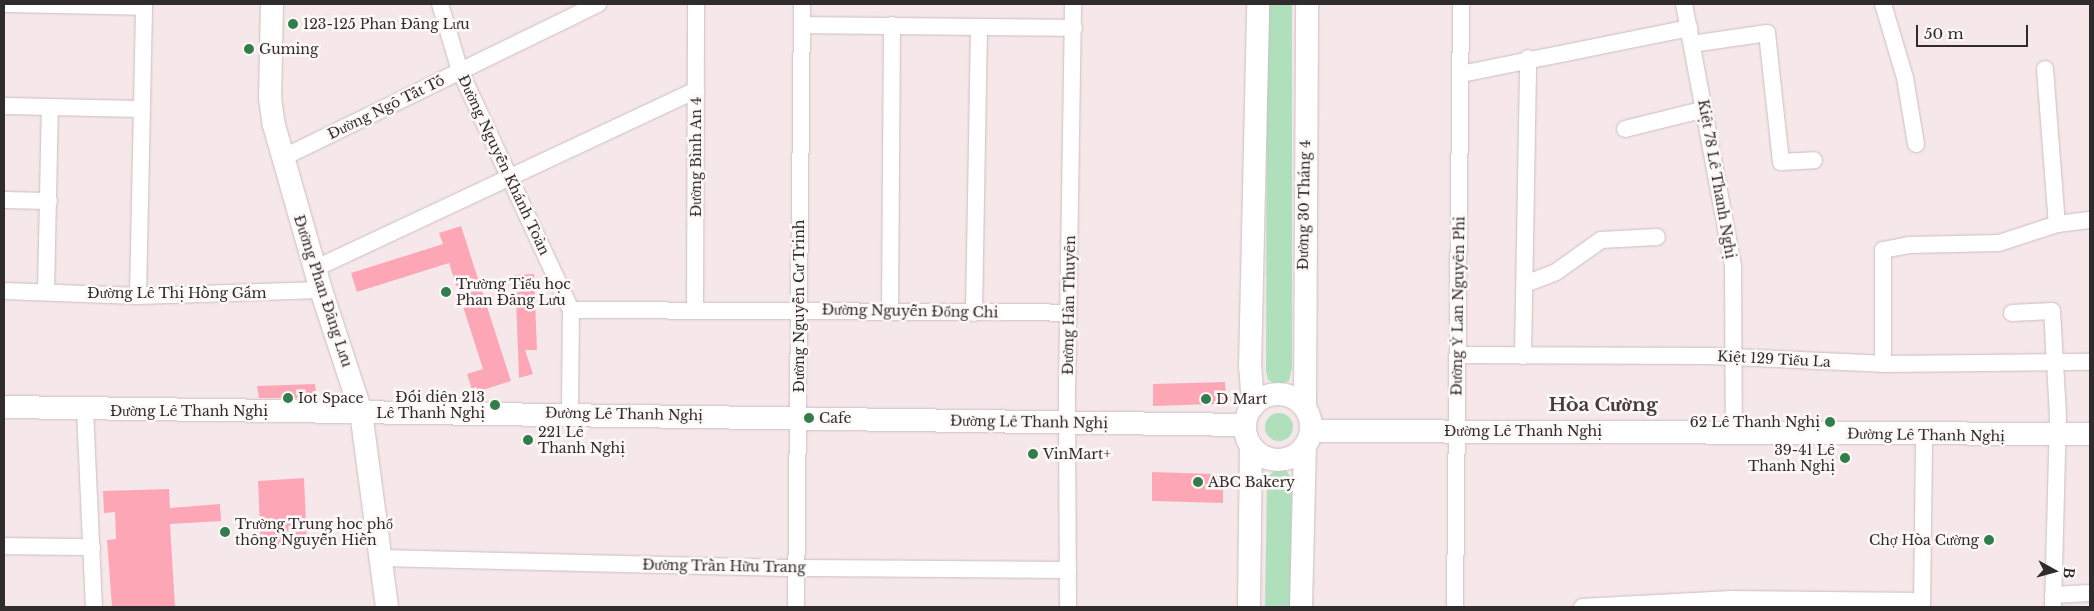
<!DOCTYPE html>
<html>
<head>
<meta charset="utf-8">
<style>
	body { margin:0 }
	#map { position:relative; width:2094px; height:611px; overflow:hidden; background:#f6e8ea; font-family:"Libre Baskerville",serif }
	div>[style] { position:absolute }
	.green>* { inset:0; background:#afe0bb }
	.round { border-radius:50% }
	.building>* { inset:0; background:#fda7b6 }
	.roads { filter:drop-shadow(0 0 1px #cbbec0) drop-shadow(0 0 1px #cbbec0) }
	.street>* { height:16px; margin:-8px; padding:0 8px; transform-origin:8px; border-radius:8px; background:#fff }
	.secondary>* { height:22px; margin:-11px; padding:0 11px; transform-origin:11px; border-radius:11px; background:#fff }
	.secondary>.ring { margin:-11px; padding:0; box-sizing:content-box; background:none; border:22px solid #fff; border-radius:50% }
	.dots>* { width:14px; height:14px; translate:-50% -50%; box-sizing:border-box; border:2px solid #fdf8f8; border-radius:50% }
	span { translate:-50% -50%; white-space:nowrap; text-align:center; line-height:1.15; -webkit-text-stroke:5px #fdf8f8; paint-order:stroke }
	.poi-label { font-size:14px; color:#302b2c }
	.left { translate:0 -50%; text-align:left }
	.right { translate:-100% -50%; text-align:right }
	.street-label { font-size:14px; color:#302b2c }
	.district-label { font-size:19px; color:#463b3d; font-weight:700 }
	.frame { position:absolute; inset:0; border:5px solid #302b2c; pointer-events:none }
	.north { position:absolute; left:2029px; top:546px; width:50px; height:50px; -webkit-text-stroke:4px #fdf8f8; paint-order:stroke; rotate:97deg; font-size:14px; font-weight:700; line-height:20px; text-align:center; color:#302b2c }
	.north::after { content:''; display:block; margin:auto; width:18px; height:22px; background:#302b2c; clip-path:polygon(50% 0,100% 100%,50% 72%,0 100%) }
	.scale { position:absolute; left:1916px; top:25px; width:112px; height:22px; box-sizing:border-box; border:2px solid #302b2c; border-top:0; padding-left:6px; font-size:15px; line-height:18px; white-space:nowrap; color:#302b2c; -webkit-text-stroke:4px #fdf8f8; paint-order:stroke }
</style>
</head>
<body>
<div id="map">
	<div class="green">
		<i style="clip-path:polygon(1267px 4px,1292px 4px,1292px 368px,1289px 381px,1278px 385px,1268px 380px,1266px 371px)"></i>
		<i class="round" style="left:1265px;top:413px;width:28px;height:28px"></i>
		<i style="clip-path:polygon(1277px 468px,1285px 469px,1292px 479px,1290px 607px,1265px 607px,1267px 478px)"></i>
	</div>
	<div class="building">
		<i style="clip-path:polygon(461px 226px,511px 381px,473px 393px,467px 374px,483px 369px,449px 263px,357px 292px,351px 273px,443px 244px,439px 233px)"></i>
		<i style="clip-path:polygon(534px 274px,537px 350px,525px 350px,533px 374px,519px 378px,515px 275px)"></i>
		<i style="clip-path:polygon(1225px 382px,1226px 399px,1215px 404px,1153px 406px,1153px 384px)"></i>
		<i style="clip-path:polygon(315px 384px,317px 398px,259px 398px,257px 386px)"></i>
		<i style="clip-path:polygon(1152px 472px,1215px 474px,1223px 483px,1223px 503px,1152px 501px)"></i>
		<i style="clip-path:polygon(304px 478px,307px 546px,261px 548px,258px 481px)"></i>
		<i style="clip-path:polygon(169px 489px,170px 508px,220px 504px,221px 521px,170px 524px,175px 607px,112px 607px,107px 540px,116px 539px,115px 512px,104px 513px,103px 491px)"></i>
	</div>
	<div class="roads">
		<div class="street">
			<i style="left:4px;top:4px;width:140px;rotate:1.2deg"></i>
			<i style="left:440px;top:4px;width:70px;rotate:73.4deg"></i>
			<i style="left:460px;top:71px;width:264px;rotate:65.1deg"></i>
			<i style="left:571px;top:310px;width:104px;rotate:90.6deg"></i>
			<i style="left:1684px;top:4px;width:268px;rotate:79.4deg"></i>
			<i style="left:1733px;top:267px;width:166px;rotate:89.7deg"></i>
			<i style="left:1883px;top:4px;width:77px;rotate:73.4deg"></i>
			<i style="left:1905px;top:78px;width:67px;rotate:80.5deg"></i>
			<i style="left:802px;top:25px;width:272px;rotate:0.6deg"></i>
			<i style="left:1692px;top:44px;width:76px;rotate:-8.3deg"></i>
			<i style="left:1767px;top:33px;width:130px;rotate:83.8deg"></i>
			<i style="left:1781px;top:162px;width:33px;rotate:-3deg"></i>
			<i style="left:2045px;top:69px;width:155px;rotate:85.6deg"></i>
			<i style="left:1461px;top:74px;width:233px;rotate:-11.4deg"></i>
			<i style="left:4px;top:106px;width:137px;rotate:1.3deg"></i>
			<i style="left:1625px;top:129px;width:82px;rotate:-14deg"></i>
			<i style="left:282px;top:158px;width:352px;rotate:-26deg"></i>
			<i style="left:4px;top:200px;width:45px;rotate:1.3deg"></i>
			<i style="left:314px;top:269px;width:422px;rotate:-25.1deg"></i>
			<i style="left:1525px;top:284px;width:33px;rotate:-21deg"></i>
			<i style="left:1556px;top:272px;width:55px;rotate:-35.4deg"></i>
			<i style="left:1601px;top:240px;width:56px;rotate:-3.1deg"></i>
			<i style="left:4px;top:291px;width:134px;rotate:2.1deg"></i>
			<i style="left:138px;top:296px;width:183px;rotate:-1.9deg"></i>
			<i style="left:46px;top:292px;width:185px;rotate:-88.8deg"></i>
			<i style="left:138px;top:296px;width:292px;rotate:-88.8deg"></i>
			<i style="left:571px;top:310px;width:497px;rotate:0.3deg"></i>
			<i style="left:695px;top:310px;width:306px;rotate:-89.8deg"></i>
			<i style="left:890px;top:311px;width:286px;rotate:-89.6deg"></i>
			<i style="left:974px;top:313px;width:285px;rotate:-89deg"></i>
			<i style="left:2012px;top:313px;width:40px;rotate:-2.9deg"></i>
			<i style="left:2052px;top:311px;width:105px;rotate:86.7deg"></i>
			<i style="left:2058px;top:416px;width:191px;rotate:91.5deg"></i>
			<i style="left:1458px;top:355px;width:252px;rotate:0.2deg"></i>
			<i style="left:1710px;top:356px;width:173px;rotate:2.6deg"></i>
			<i style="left:1883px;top:364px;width:207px;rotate:-0.6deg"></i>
			<i style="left:1523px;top:356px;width:298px;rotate:-89deg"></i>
			<i style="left:1883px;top:364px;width:114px;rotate:-90deg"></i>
			<i style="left:1883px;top:250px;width:26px;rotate:-11deg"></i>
			<i style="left:1909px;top:245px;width:90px;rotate:-1.3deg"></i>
			<i style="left:1999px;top:243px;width:61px;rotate:-18.1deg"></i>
			<i style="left:2057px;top:224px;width:33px;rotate:-7deg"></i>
			<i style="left:85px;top:410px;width:197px;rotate:87.4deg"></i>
			<i style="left:4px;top:546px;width:88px;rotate:0.7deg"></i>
			<i style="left:380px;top:558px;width:417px;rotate:1.4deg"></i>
			<i style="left:797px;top:568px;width:271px;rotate:0.4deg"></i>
			<i style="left:2053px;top:595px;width:37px;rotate:-3deg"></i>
			<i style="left:796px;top:607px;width:603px;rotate:-89.43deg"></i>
			<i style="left:1068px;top:607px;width:218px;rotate:-90.3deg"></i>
			<i style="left:1067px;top:389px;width:385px;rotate:-89.1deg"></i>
			<i style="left:1455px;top:607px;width:603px;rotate:-89.43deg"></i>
			<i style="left:1582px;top:607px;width:150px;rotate:-3.1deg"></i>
			<i style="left:1732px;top:599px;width:190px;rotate:0.6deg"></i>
			<i style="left:1922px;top:607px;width:172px;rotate:-89.3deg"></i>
		</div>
		<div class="secondary">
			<i style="left:272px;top:4px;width:94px;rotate:91.2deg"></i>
			<i style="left:270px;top:98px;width:27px;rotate:82deg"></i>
			<i style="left:274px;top:125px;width:172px;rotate:74.1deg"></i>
			<i style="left:321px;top:290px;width:128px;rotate:71.8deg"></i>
			<i style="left:361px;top:412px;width:197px;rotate:82.4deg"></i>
			<i class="ring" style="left:1245px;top:394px;width:44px;height:44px"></i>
			<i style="left:1253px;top:406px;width:39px;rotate:-94deg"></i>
			<i style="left:1250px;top:367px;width:363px;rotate:-88.7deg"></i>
			<i style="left:4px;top:407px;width:1241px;rotate:0.83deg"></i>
			<i style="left:1305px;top:407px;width:403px;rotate:-89.7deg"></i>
			<i style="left:1312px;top:431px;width:778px;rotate:0.22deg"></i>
			<i style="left:1249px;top:607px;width:161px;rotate:-89.3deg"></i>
			<i style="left:1301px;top:607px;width:160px;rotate:-88.6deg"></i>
		</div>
	</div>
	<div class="dots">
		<i style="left:293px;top:24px;background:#317d4b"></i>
		<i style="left:249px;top:49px;background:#317d4b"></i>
		<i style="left:446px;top:292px;background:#317d4b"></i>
		<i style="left:288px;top:398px;background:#317d4b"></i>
		<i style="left:1206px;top:399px;background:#317d4b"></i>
		<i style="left:495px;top:405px;background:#317d4b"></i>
		<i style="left:809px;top:418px;background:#317d4b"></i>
		<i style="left:1830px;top:422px;background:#317d4b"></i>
		<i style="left:528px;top:440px;background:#317d4b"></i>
		<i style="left:1033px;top:454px;background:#317d4b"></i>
		<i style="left:1845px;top:458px;background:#317d4b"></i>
		<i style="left:1198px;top:482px;background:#317d4b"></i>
		<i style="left:225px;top:532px;background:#317d4b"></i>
		<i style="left:1989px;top:540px;background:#317d4b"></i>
	</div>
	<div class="poi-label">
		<span class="left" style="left:303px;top:24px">123-125 Phan Đăng Lưu</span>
		<span class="left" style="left:259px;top:49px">Guming</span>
		<span class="left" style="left:456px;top:292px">Trường Tiểu học<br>Phan Đăng Lưu</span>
		<span class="right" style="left:485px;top:405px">Đối diện 213<br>Lê Thanh Nghị</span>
		<span class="left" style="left:298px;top:398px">Iot Space</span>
		<span class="left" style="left:1216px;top:399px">D Mart</span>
		<span class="left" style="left:819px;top:418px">Cafe</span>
		<span class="right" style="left:1820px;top:422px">62 Lê Thanh Nghị</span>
		<span class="left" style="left:538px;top:440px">221 Lê<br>Thanh Nghị</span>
		<span class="right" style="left:1835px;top:458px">39-41 Lê<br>Thanh Nghị</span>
		<span class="left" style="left:1043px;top:454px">VinMart+</span>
		<span class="left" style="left:1208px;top:482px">ABC Bakery</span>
		<span class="left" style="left:235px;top:532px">Trường Trung học phổ<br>thông Nguyễn Hiền</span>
		<span class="right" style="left:1979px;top:540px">Chợ Hòa Cường</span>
	</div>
	<div class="street-label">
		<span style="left:386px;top:107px;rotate:-26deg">Đường Ngô Tất Tố</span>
		<span style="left:696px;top:157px;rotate:-90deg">Đường Bình An 4</span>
		<span style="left:504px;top:165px;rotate:65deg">Đường Nguyễn Khánh Toàn</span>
		<span style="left:1717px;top:179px;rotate:80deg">Kiệt 78 Lê Thanh Nghị</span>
		<span style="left:1304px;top:205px;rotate:-89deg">Đường 30 Tháng 4</span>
		<span style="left:323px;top:291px;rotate:72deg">Đường Phan Đăng Lưu</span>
		<span style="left:177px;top:293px">Đường Lê Thị Hồng Gấm</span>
		<span style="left:1069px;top:305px;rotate:-89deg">Đường Hàn Thuyên</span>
		<span style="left:799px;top:306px;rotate:-90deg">Đường Nguyễn Cư Trinh</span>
		<span style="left:1458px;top:306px;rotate:-89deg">Đường Ỷ Lan Nguyên Phi</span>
		<span style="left:910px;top:311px;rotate:1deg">Đường Nguyễn Đổng Chi</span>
		<span style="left:1774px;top:359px;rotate:3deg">Kiệt 129 Tiểu La</span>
		<span style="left:189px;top:411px">Đường Lê Thanh Nghị</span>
		<span style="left:624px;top:414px;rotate:1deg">Đường Lê Thanh Nghị</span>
		<span style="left:1029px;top:422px;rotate:1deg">Đường Lê Thanh Nghị</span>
		<span style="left:1523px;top:431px">Đường Lê Thanh Nghị</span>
		<span style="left:1926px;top:435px;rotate:1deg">Đường Lê Thanh Nghị</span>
		<span style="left:724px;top:566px;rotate:1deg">Đường Trần Hữu Trang</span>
	</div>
	<div class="district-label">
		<span style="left:1603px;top:405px">Hòa Cường</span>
	</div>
	<div class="frame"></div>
	<div class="north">B</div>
	<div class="scale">50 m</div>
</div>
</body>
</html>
